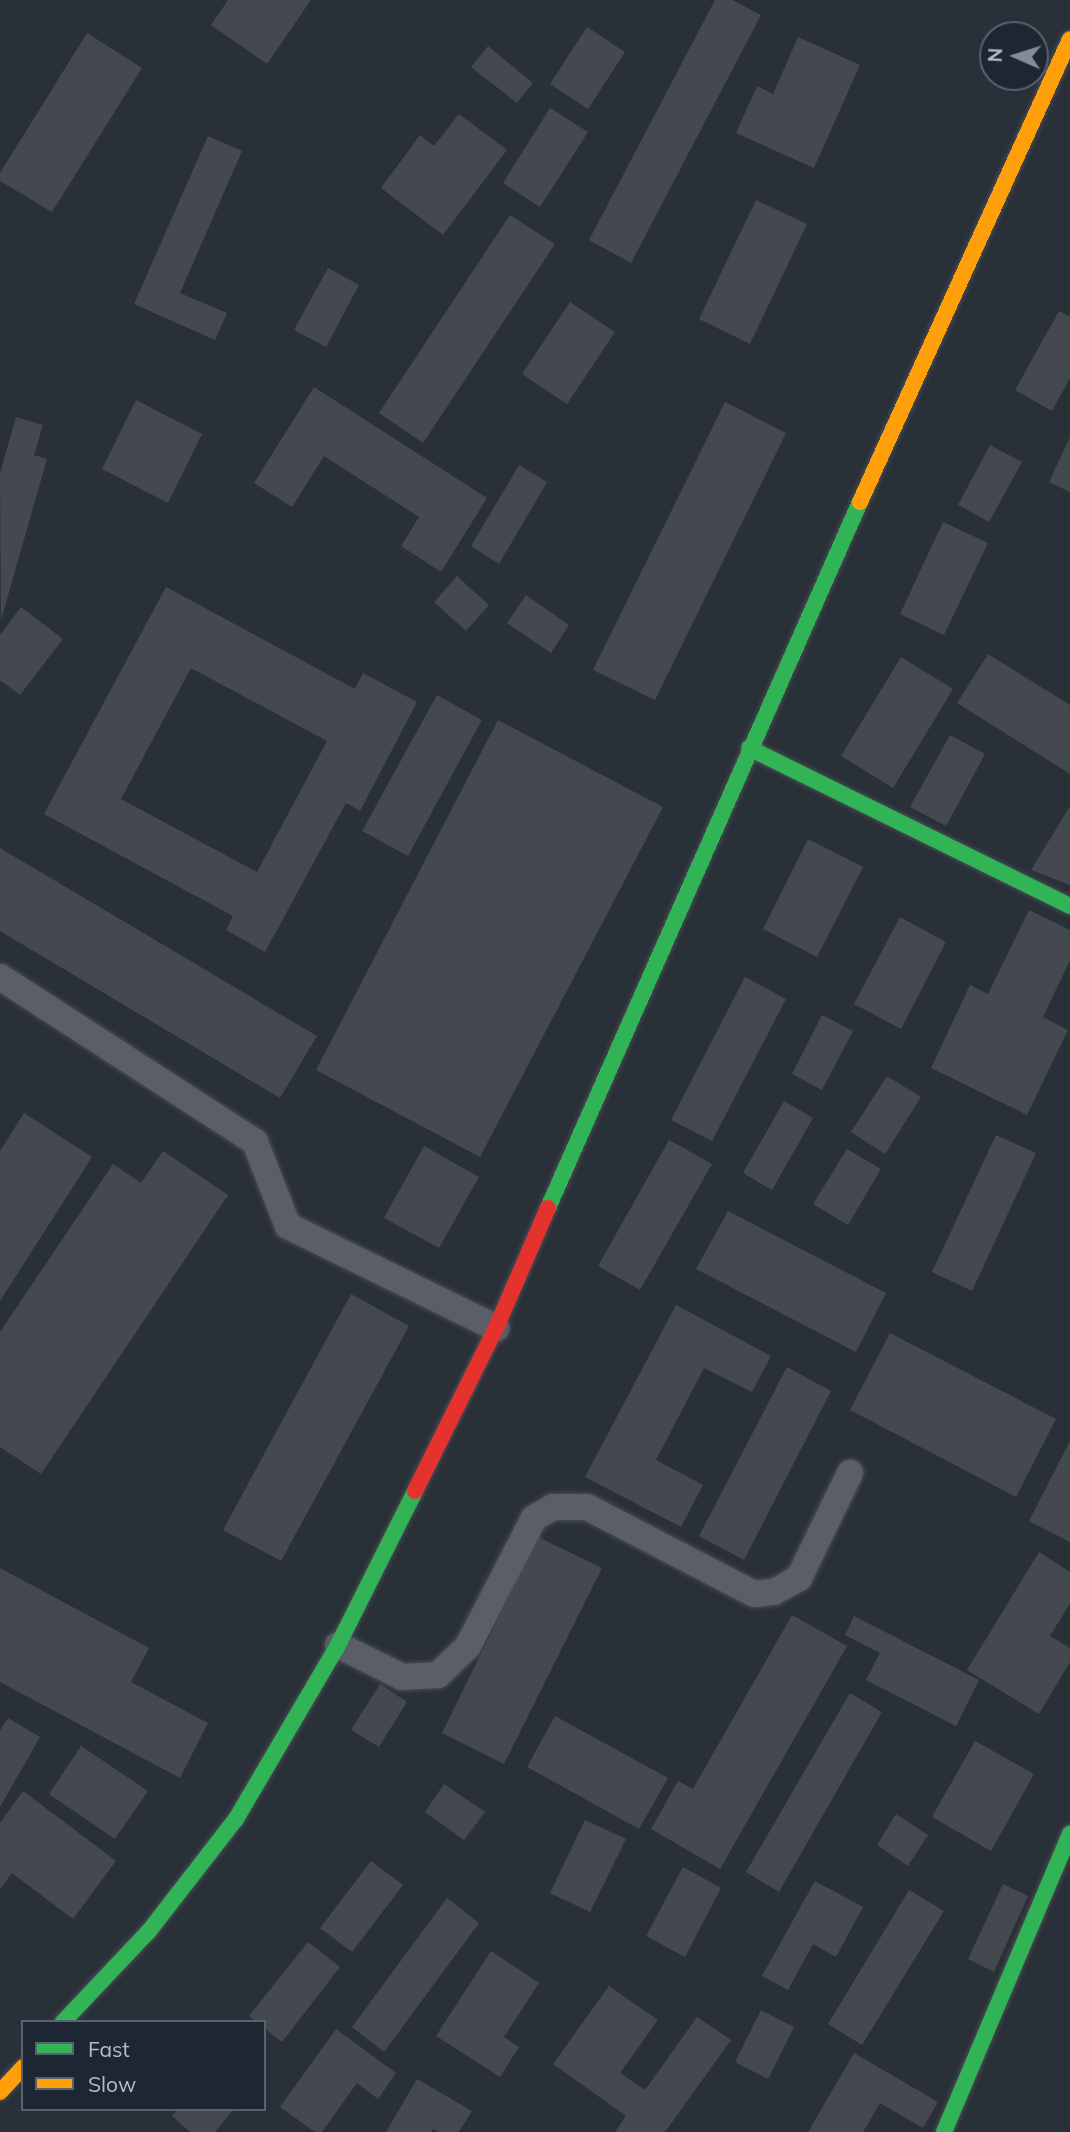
<!DOCTYPE html>
<html>
<head>
<meta charset="utf-8">
<style>
	body { margin:0 }
	#map { position:relative; width:1070px; height:2132px; overflow:hidden; background:#2a3038; font-family:Mulish,sans-serif }
	div>[style] { position:absolute }
	.building>* { inset:0; background:#444950 }
	.roads { filter:drop-shadow(0 0 2px #484c53) drop-shadow(0 0 2px #484c53) }
	.lane>* { height:26px; margin:-13px; padding:0 13px; transform-origin:13px; border-radius:13px; background:#5a5e66 }
	.fast>* { height:16px; margin:-8px; padding:0 8px; transform-origin:8px; border-radius:8px; background:#30b455 }
	.slow>* { height:16px; margin:-8px; padding:0 8px; transform-origin:8px; border-radius:8px; background:#ff9f0a }
	.jam>* { height:16px; margin:-8px; padding:0 8px; transform-origin:8px; border-radius:8px; background:#e5322d }
	span { translate:-50% -50%; white-space:nowrap; text-align:center; line-height:1.15; -webkit-text-stroke:5px #1d2633; paint-order:stroke }
	.legend { position:absolute; left:21px; top:2020px; width:245px; height:91px; box-sizing:border-box; background:#1d2633; border:2px solid #59626f; margin:0; padding:9px 12px; list-style:none; font-size:21px; color:#b4bcc9 }
	.legend li { display:flex; align-items:center; gap:14px; height:35px }
	.legend b { width:35px; border:2px solid #59626f }
	.north { position:absolute; left:979px; top:21px; width:70px; height:70px; box-sizing:border-box; background:#1d2633; border:2px solid #59626f; border-radius:50%; rotate:273deg; font-size:19px; font-weight:700; line-height:28px; text-align:center; color:#b4bcc9 }
	.north::after { content:''; display:block; margin:auto; width:24px; height:32px; background:#848b96; clip-path:polygon(50% 0,100% 100%,50% 72%,0 100%) }
</style>
</head>
<body>
<div id="map">
	<div class="building">
		<i style="clip-path:polygon(228px 0,311px 0,267px 64px,211px 25px)"></i>
		<i style="clip-path:polygon(715px 0,732px 0,761px 15px,631px 263px,589px 240px)"></i>
		<i style="clip-path:polygon(587px 27px,625px 52px,588px 109px,550px 84px)"></i>
		<i style="clip-path:polygon(87px 33px,142px 68px,52px 212px,0 181px,0 173px)"></i>
		<i style="clip-path:polygon(798px 37px,860px 65px,814px 168px,736px 133px,757px 86px,773px 94px)"></i>
		<i style="clip-path:polygon(488px 46px,533px 83px,517px 103px,471px 67px)"></i>
		<i style="clip-path:polygon(550px 108px,588px 132px,540px 207px,503px 183px)"></i>
		<i style="clip-path:polygon(459px 114px,507px 150px,443px 235px,381px 188px,420px 135px,434px 146px)"></i>
		<i style="clip-path:polygon(208px 136px,242px 151px,180px 293px,227px 313px,215px 340px,134px 304px)"></i>
		<i style="clip-path:polygon(756px 200px,807px 224px,750px 344px,699px 319px)"></i>
		<i style="clip-path:polygon(510px 215px,555px 244px,423px 443px,379px 413px)"></i>
		<i style="clip-path:polygon(328px 268px,359px 285px,326px 347px,294px 330px)"></i>
		<i style="clip-path:polygon(570px 302px,615px 332px,567px 404px,522px 374px)"></i>
		<i style="clip-path:polygon(1059px 311px,1070px 317px,1070px 378px,1052px 411px,1015px 390px)"></i>
		<i style="clip-path:polygon(314px 387px,487px 498px,441px 572px,401px 546px,419px 517px,324px 456px,292px 507px,254px 483px)"></i>
		<i style="clip-path:polygon(136px 400px,202px 434px,168px 503px,102px 469px)"></i>
		<i style="clip-path:polygon(725px 402px,786px 433px,655px 700px,593px 670px)"></i>
		<i style="clip-path:polygon(16px 417px,43px 425px,34px 455px,47px 459px,1px 620px,0 473px)"></i>
		<i style="clip-path:polygon(1070px 437px,1070px 492px,1049px 482px)"></i>
		<i style="clip-path:polygon(990px 445px,1022px 462px,989px 522px,958px 505px)"></i>
		<i style="clip-path:polygon(519px 465px,547px 482px,499px 564px,471px 546px)"></i>
		<i style="clip-path:polygon(943px 522px,988px 543px,944px 635px,900px 614px)"></i>
		<i style="clip-path:polygon(457px 576px,489px 605px,466px 631px,434px 602px)"></i>
		<i style="clip-path:polygon(evenodd,166px 587px,355px 689px,363px 673px,417px 702px,360px 811px,346px 803px,265px 952px,226px 930px,233px 916px,44px 814px,166px 587px,191px 668px,327px 741px,257px 872px,121px 799px,191px 668px)"></i>
		<i style="clip-path:polygon(526px 595px,569px 625px,551px 653px,507px 623px)"></i>
		<i style="clip-path:polygon(21px 607px,63px 639px,20px 695px,0 680px,0 635px)"></i>
		<i style="clip-path:polygon(988px 654px,1070px 705px,1070px 774px,957px 703px)"></i>
		<i style="clip-path:polygon(901px 657px,953px 689px,893px 788px,841px 756px)"></i>
		<i style="clip-path:polygon(437px 695px,482px 720px,408px 856px,362px 831px)"></i>
		<i style="clip-path:polygon(498px 720px,663px 807px,480px 1157px,316px 1070px)"></i>
		<i style="clip-path:polygon(950px 735px,985px 754px,946px 826px,910px 807px)"></i>
		<i style="clip-path:polygon(1070px 806px,1070px 885px,1031px 870px)"></i>
		<i style="clip-path:polygon(808px 839px,863px 867px,817px 957px,763px 929px)"></i>
		<i style="clip-path:polygon(0 848px,317px 1036px,280px 1098px,0 931px)"></i>
		<i style="clip-path:polygon(1029px 910px,1070px 930px,1070px 960px,1043px 1017px,1068px 1030px,1027px 1115px,931px 1068px,970px 985px,988px 994px)"></i>
		<i style="clip-path:polygon(900px 917px,946px 942px,901px 1029px,854px 1004px)"></i>
		<i style="clip-path:polygon(745px 977px,786px 999px,712px 1141px,671px 1120px)"></i>
		<i style="clip-path:polygon(822px 1015px,853px 1031px,822px 1090px,792px 1074px)"></i>
		<i style="clip-path:polygon(887px 1076px,921px 1097px,885px 1154px,851px 1132px)"></i>
		<i style="clip-path:polygon(784px 1101px,813px 1118px,772px 1190px,743px 1173px)"></i>
		<i style="clip-path:polygon(24px 1113px,92px 1157px,0 1301px,0 1151px)"></i>
		<i style="clip-path:polygon(996px 1135px,1036px 1153px,972px 1291px,932px 1272px)"></i>
		<i style="clip-path:polygon(669px 1140px,712px 1164px,640px 1290px,598px 1266px)"></i>
		<i style="clip-path:polygon(424px 1146px,479px 1177px,439px 1248px,384px 1218px)"></i>
		<i style="clip-path:polygon(847px 1149px,881px 1169px,848px 1225px,813px 1204px)"></i>
		<i style="clip-path:polygon(163px 1151px,228px 1195px,41px 1474px,0 1447px,0 1332px,113px 1164px,141px 1183px)"></i>
		<i style="clip-path:polygon(728px 1211px,886px 1293px,856px 1352px,696px 1269px)"></i>
		<i style="clip-path:polygon(351px 1294px,409px 1326px,281px 1561px,223px 1530px)"></i>
		<i style="clip-path:polygon(676px 1305px,771px 1356px,752px 1392px,704px 1368px,656px 1460px,703px 1485px,681px 1527px,585px 1477px)"></i>
		<i style="clip-path:polygon(890px 1333px,1056px 1419px,1016px 1497px,850px 1410px)"></i>
		<i style="clip-path:polygon(787px 1367px,831px 1391px,744px 1560px,699px 1536px)"></i>
		<i style="clip-path:polygon(1070px 1441px,1070px 1542px,1029px 1521px)"></i>
		<i style="clip-path:polygon(538px 1537px,602px 1568px,504px 1764px,442px 1733px)"></i>
		<i style="clip-path:polygon(1039px 1552px,1070px 1572px,1070px 1603px,1050px 1636px,1070px 1648px,1070px 1662px,1039px 1714px,967px 1670px)"></i>
		<i style="clip-path:polygon(0 1568px,149px 1648px,131px 1682px,208px 1723px,180px 1778px,0 1682px)"></i>
		<i style="clip-path:polygon(792px 1615px,847px 1646px,720px 1869px,651px 1829px,678px 1781px,693px 1789px)"></i>
		<i style="clip-path:polygon(854px 1616px,979px 1680px,956px 1726px,866px 1680px,880px 1653px,845px 1635px)"></i>
		<i style="clip-path:polygon(380px 1684px,407px 1702px,379px 1747px,351px 1730px)"></i>
		<i style="clip-path:polygon(850px 1693px,882px 1712px,779px 1892px,746px 1872px)"></i>
		<i style="clip-path:polygon(555px 1716px,668px 1778px,639px 1829px,527px 1767px)"></i>
		<i style="clip-path:polygon(8px 1718px,40px 1737px,0 1807px,0 1731px)"></i>
		<i style="clip-path:polygon(975px 1741px,1034px 1774px,991px 1851px,932px 1817px)"></i>
		<i style="clip-path:polygon(81px 1746px,148px 1791px,115px 1839px,49px 1794px)"></i>
		<i style="clip-path:polygon(444px 1784px,485px 1812px,464px 1840px,425px 1812px)"></i>
		<i style="clip-path:polygon(23px 1791px,116px 1861px,73px 1919px,12px 1873px,0 1889px,0 1823px)"></i>
		<i style="clip-path:polygon(896px 1814px,928px 1835px,908px 1866px,877px 1845px)"></i>
		<i style="clip-path:polygon(585px 1820px,626px 1839px,590px 1912px,550px 1893px)"></i>
		<i style="clip-path:polygon(371px 1861px,403px 1885px,352px 1952px,320px 1928px)"></i>
		<i style="clip-path:polygon(683px 1867px,721px 1888px,685px 1957px,646px 1936px)"></i>
		<i style="clip-path:polygon(815px 1881px,863px 1907px,836px 1957px,813px 1944px,788px 1990px,762px 1976px)"></i>
		<i style="clip-path:polygon(1003px 1884px,1028px 1896px,994px 1972px,968px 1959px)"></i>
		<i style="clip-path:polygon(909px 1890px,944px 1911px,862px 2045px,828px 2024px)"></i>
		<i style="clip-path:polygon(447px 1898px,479px 1923px,384px 2052px,352px 2027px)"></i>
		<i style="clip-path:polygon(308px 1942px,340px 1967px,282px 2042px,264px 2028px,264px 2022px,256px 2022px,249px 2016px)"></i>
		<i style="clip-path:polygon(491px 1951px,539px 1983px,504px 2037px,519px 2047px,500px 2077px,436px 2036px)"></i>
		<i style="clip-path:polygon(609px 1986px,658px 2020px,620px 2073px,645px 2090px,697px 2017px,731px 2040px,665px 2132px,615px 2132px,626px 2116px,553px 2064px)"></i>
		<i style="clip-path:polygon(761px 2010px,794px 2027px,768px 2079px,735px 2062px)"></i>
		<i style="clip-path:polygon(336px 2029px,396px 2073px,378px 2099px,357px 2083px,322px 2132px,315px 2132px,280px 2107px)"></i>
		<i style="clip-path:polygon(854px 2053px,938px 2102px,923px 2128px,880px 2103px,863px 2132px,808px 2132px)"></i>
		<i style="clip-path:polygon(417px 2079px,472px 2111px,459px 2132px,438px 2132px,433px 2129px,431px 2132px,386px 2132px)"></i>
		<i style="clip-path:polygon(178px 2109px,234px 2109px,215px 2132px,190px 2132px,172px 2116px)"></i>
	</div>
	<div class="roads">
		<div class="lane">
			<i style="left:0;top:977px;width:304px;rotate:32.9deg"></i>
			<i style="left:255px;top:1142px;width:90px;rotate:68.6deg"></i>
			<i style="left:288px;top:1226px;width:232px;rotate:26.1deg"></i>
			<i style="left:338px;top:1645px;width:72px;rotate:26.6deg"></i>
			<i style="left:402px;top:1677px;width:36px;rotate:-3deg"></i>
			<i style="left:438px;top:1675px;width:42px;rotate:-44deg"></i>
			<i style="left:468px;top:1646px;width:144px;rotate:-62.7deg"></i>
			<i style="left:534px;top:1518px;width:22px;rotate:-30deg"></i>
			<i style="left:553px;top:1507px;width:34px"></i>
			<i style="left:587px;top:1507px;width:188px;rotate:27.5deg"></i>
			<i style="left:754px;top:1594px;width:20px;rotate:-6deg"></i>
			<i style="left:774px;top:1592px;width:29px;rotate:-29deg"></i>
			<i style="left:799px;top:1578px;width:117px;rotate:-64.1deg"></i>
		</div>
		<div class="fast">
			<i style="left:749px;top:748px;width:358px;rotate:26.2deg"></i>
			<i style="left:548px;top:1208px;width:772px;rotate:-66.16deg"></i>
			<i style="left:63px;top:2022px;width:125px;rotate:-46.6deg"></i>
			<i style="left:149px;top:1931px;width:142px;rotate:-52.2deg"></i>
			<i style="left:236px;top:1819px;width:202px;rotate:-59.6deg"></i>
			<i style="left:338px;top:1645px;width:172px;rotate:-63.4deg"></i>
			<i style="left:944px;top:2132px;width:324px;rotate:-67.1deg"></i>
		</div>
		<div class="slow">
			<i style="left:860px;top:502px;width:508px;rotate:-65.6deg"></i>
			<i style="left:0;top:2092px;width:34px;rotate:-47deg"></i>
		</div>
		<div class="jam">
			<i style="left:415px;top:1491px;width:182px;rotate:-63.6deg"></i>
			<i style="left:496px;top:1328px;width:131px;rotate:-66.6deg"></i>
		</div>
	</div>
	<ul class="legend">
	<li><b style="height:9px;background:#30b455"></b>Fast</li>
	<li><b style="height:9px;background:#ff9f0a"></b>Slow</li>
	</ul>
	<div class="north">N</div>
</div>
</body>
</html>
